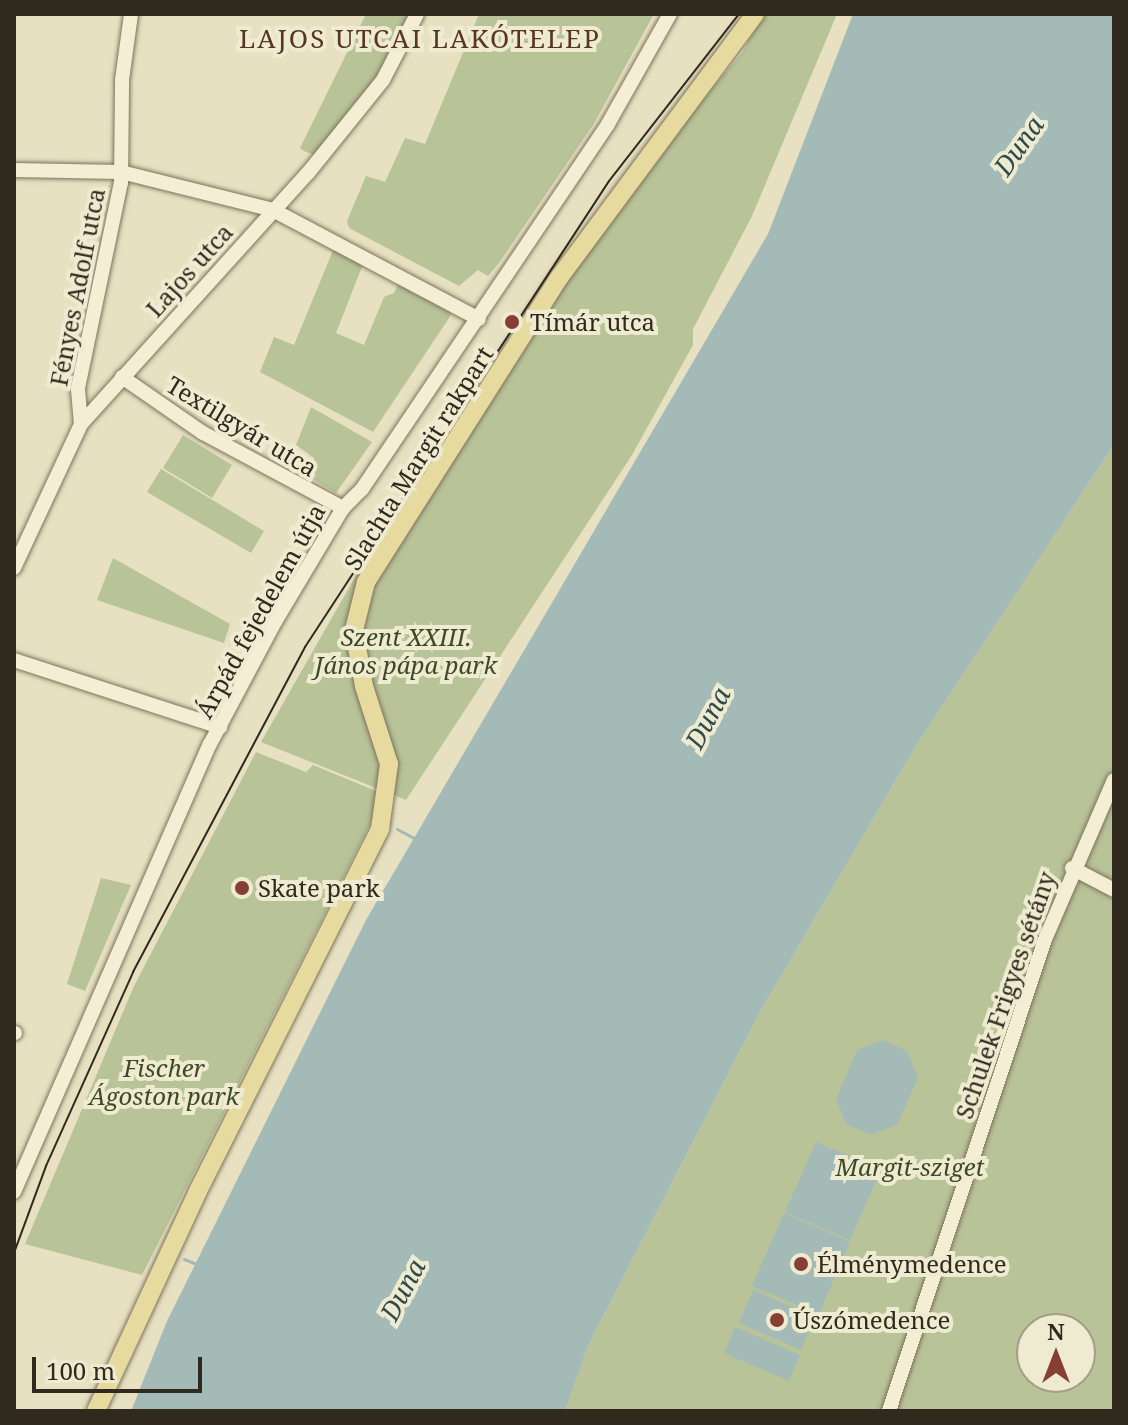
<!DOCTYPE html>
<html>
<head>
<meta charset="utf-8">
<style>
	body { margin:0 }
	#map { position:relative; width:1128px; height:1425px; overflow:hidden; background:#e7e1c2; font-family:"Noto Serif",serif }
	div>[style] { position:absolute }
	.green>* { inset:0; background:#b8c398 }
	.water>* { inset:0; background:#a4bab7 }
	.stream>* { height:3px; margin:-1.5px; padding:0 1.5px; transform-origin:1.5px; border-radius:1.5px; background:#a4bab7 }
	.roads { filter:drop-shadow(0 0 2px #7e735c) drop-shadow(0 0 2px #7e735c) }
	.minor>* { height:14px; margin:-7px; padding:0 7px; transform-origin:7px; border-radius:7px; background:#f3eed4 }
	.major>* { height:18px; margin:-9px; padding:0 9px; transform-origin:9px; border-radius:9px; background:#e6da9f }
	.tram>* { height:2px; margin:-1px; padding:0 1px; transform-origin:1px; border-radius:1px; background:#30291e }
	.dots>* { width:22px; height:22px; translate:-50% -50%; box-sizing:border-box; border:4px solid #efebd1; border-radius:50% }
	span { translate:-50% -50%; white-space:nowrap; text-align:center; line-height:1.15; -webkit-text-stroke:8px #efebd1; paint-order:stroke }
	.street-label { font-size:24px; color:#30291e }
	.poi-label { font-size:24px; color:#30291e }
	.left { translate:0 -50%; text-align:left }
	.park-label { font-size:24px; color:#3c4a27; font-style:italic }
	.neighbourhood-label { font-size:26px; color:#573623; letter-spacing:2px }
	.water-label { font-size:26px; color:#2f4b4e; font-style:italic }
	.frame { position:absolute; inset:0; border:16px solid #30291e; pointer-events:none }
	.north { position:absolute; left:1016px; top:1313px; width:80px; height:80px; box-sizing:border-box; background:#efebd1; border:2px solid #a39d89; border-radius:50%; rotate:0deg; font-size:22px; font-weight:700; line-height:32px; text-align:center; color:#30291e }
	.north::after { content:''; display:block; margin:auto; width:28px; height:36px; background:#853f34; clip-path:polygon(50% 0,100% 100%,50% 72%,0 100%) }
	.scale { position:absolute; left:32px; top:1357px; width:170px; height:36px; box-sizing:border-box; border:4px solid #30291e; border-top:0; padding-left:10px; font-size:24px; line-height:28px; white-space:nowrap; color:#30291e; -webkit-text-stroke:6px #efebd1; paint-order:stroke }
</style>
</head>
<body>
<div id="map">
	<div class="green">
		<i style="clip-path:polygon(366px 14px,412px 14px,378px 80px,317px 156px,304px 151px,300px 148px)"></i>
		<i style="clip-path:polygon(479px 14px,654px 14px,593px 125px,499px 263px,488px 276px,478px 270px,459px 286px,349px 228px,347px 221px,366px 176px,385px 182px,405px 138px,425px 144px)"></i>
		<i style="clip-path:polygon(763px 14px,837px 14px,752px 216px,693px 329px,693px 345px,632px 455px,406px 800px,261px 742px,362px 565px,381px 573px,604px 214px,742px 53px)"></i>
		<i style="clip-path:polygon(334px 248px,363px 264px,336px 333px,364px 345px,384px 297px,394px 293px,399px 282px,449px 309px,451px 315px,373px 432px,260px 372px,274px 337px,294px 345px)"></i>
		<i style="clip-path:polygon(311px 407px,372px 442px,336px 493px,309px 477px,314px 458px,296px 445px)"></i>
		<i style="clip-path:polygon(183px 435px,232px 465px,212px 498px,163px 468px)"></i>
		<i style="clip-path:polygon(evenodd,1114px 445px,1114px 1411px,565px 1411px,589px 1344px,760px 1012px,916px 746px,1114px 445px,1032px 1329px,1080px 1329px,1080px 1377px,1032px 1377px,1032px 1329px)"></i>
		<i style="clip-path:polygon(161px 469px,264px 531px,251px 553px,147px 492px)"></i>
		<i style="clip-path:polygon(113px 558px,230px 624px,224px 643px,97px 600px)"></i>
		<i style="clip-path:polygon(256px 752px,306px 772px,313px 765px,376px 791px,374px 816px,142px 1275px,25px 1244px,134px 986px)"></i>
		<i style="clip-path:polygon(101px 878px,131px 885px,85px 991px,67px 984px)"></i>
	</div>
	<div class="water">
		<i style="clip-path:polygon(853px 14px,1114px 14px,1114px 445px,916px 746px,760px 1012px,589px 1344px,565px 1411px,131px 1411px,167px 1321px,366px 920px,768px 234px)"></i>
		<i style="clip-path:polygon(883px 1040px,907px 1051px,918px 1078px,897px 1125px,870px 1135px,846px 1124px,836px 1099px,857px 1050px)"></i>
		<i style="clip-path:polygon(816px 1142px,881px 1170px,850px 1240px,785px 1212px)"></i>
		<i style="clip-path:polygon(784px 1213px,850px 1242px,819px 1314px,752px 1286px)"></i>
		<i style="clip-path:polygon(753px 1290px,815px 1317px,801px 1350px,739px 1323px)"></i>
		<i style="clip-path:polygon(735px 1327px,800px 1355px,789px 1381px,724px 1353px)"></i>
	</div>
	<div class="stream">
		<i style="left:397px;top:829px;width:19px;rotate:28deg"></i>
		<i style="left:184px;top:1259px;width:16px;rotate:22deg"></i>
	</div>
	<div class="roads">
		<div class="minor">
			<i style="left:14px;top:170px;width:107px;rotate:1.1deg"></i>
			<i style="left:121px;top:172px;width:157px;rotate:14deg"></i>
			<i style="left:273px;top:210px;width:233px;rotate:27.9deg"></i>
			<i style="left:122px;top:377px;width:98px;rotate:34.7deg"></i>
			<i style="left:203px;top:433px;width:159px;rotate:28.2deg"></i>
			<i style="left:81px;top:424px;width:36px;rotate:-95deg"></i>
			<i style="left:78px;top:388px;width:209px;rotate:-78.2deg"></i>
			<i style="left:121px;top:183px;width:103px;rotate:-89.4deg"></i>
			<i style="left:122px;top:80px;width:67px;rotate:-82.2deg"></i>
			<i style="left:14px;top:568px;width:159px;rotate:-65deg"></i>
			<i style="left:81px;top:424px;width:338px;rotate:-47.9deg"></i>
			<i style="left:308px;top:173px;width:119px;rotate:-51.1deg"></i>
			<i style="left:383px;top:80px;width:74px;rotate:-62.7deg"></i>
			<i style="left:14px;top:660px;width:217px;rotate:18deg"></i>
			<i style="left:1072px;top:868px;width:47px;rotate:27.6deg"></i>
			<i style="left:14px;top:1033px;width:1px"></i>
			<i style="left:14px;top:1192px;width:489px;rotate:-66.4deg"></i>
			<i style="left:210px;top:744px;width:138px;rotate:-62deg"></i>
			<i style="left:275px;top:622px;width:133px;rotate:-59.2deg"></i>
			<i style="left:343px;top:508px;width:27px;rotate:-45deg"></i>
			<i style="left:362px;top:489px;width:440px;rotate:-56deg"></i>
			<i style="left:608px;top:124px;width:126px;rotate:-60.6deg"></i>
			<i style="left:889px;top:1411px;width:499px;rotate:-71.7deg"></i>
			<i style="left:1046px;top:937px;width:171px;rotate:-66.6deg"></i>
		</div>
		<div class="major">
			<i style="left:96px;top:1411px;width:242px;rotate:-65.1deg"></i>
			<i style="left:198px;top:1191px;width:405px;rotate:-63.3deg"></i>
			<i style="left:380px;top:829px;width:66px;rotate:-82.1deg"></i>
			<i style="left:389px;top:764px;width:82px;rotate:-107.8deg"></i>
			<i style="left:364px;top:686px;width:57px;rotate:-100.1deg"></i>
			<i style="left:354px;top:630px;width:49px;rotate:-76deg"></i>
			<i style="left:366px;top:582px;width:360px;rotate:-57.6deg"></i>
			<i style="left:559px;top:278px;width:329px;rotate:-53.4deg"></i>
		</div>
	</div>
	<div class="tram">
		<i style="left:14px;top:1253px;width:93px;rotate:-69.8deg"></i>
		<i style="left:46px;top:1166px;width:213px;rotate:-65.8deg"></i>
		<i style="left:133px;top:972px;width:368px;rotate:-62.1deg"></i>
		<i style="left:305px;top:647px;width:556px;rotate:-56.88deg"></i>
		<i style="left:609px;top:181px;width:212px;rotate:-52.1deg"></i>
	</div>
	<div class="dots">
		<i style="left:512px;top:322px;background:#853f34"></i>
		<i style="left:242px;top:888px;background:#853f34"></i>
		<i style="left:801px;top:1264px;background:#853f34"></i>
		<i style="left:777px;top:1320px;background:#853f34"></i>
	</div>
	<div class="street-label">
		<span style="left:189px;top:270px;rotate:-48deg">Lajos utca</span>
		<span style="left:77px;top:287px;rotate:-79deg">Fényes Adolf utca</span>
		<span style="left:242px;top:426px;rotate:31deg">Textilgyár utca</span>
		<span style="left:418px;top:458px;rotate:-58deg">Slachta Margit rakpart</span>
		<span style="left:260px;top:611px;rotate:-61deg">Árpád fejedelem útja</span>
		<span style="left:1005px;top:995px;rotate:-71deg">Schulek Frigyes sétány</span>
	</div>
	<div class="poi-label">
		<span class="left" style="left:530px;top:322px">Tímár utca</span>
		<span class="left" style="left:258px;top:888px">Skate park</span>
		<span class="left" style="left:817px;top:1264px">Élménymedence</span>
		<span class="left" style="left:793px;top:1320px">Úszómedence</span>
	</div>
	<div class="park-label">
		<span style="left:406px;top:651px">Szent XXIII.<br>János pápa park</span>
		<span style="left:164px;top:1082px">Fischer<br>Ágoston park</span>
		<span style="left:910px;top:1167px">Margit-sziget</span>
	</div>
	<div class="neighbourhood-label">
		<span style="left:420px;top:39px">LAJOS UTCAI LAKÓTELEP</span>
	</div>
	<div class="water-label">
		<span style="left:1019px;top:146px;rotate:-55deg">Duna</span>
		<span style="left:708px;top:718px;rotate:-62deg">Duna</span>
		<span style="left:403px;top:1290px;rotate:-62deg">Duna</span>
	</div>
	<div class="frame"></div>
	<div class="north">N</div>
	<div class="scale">100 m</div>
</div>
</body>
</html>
